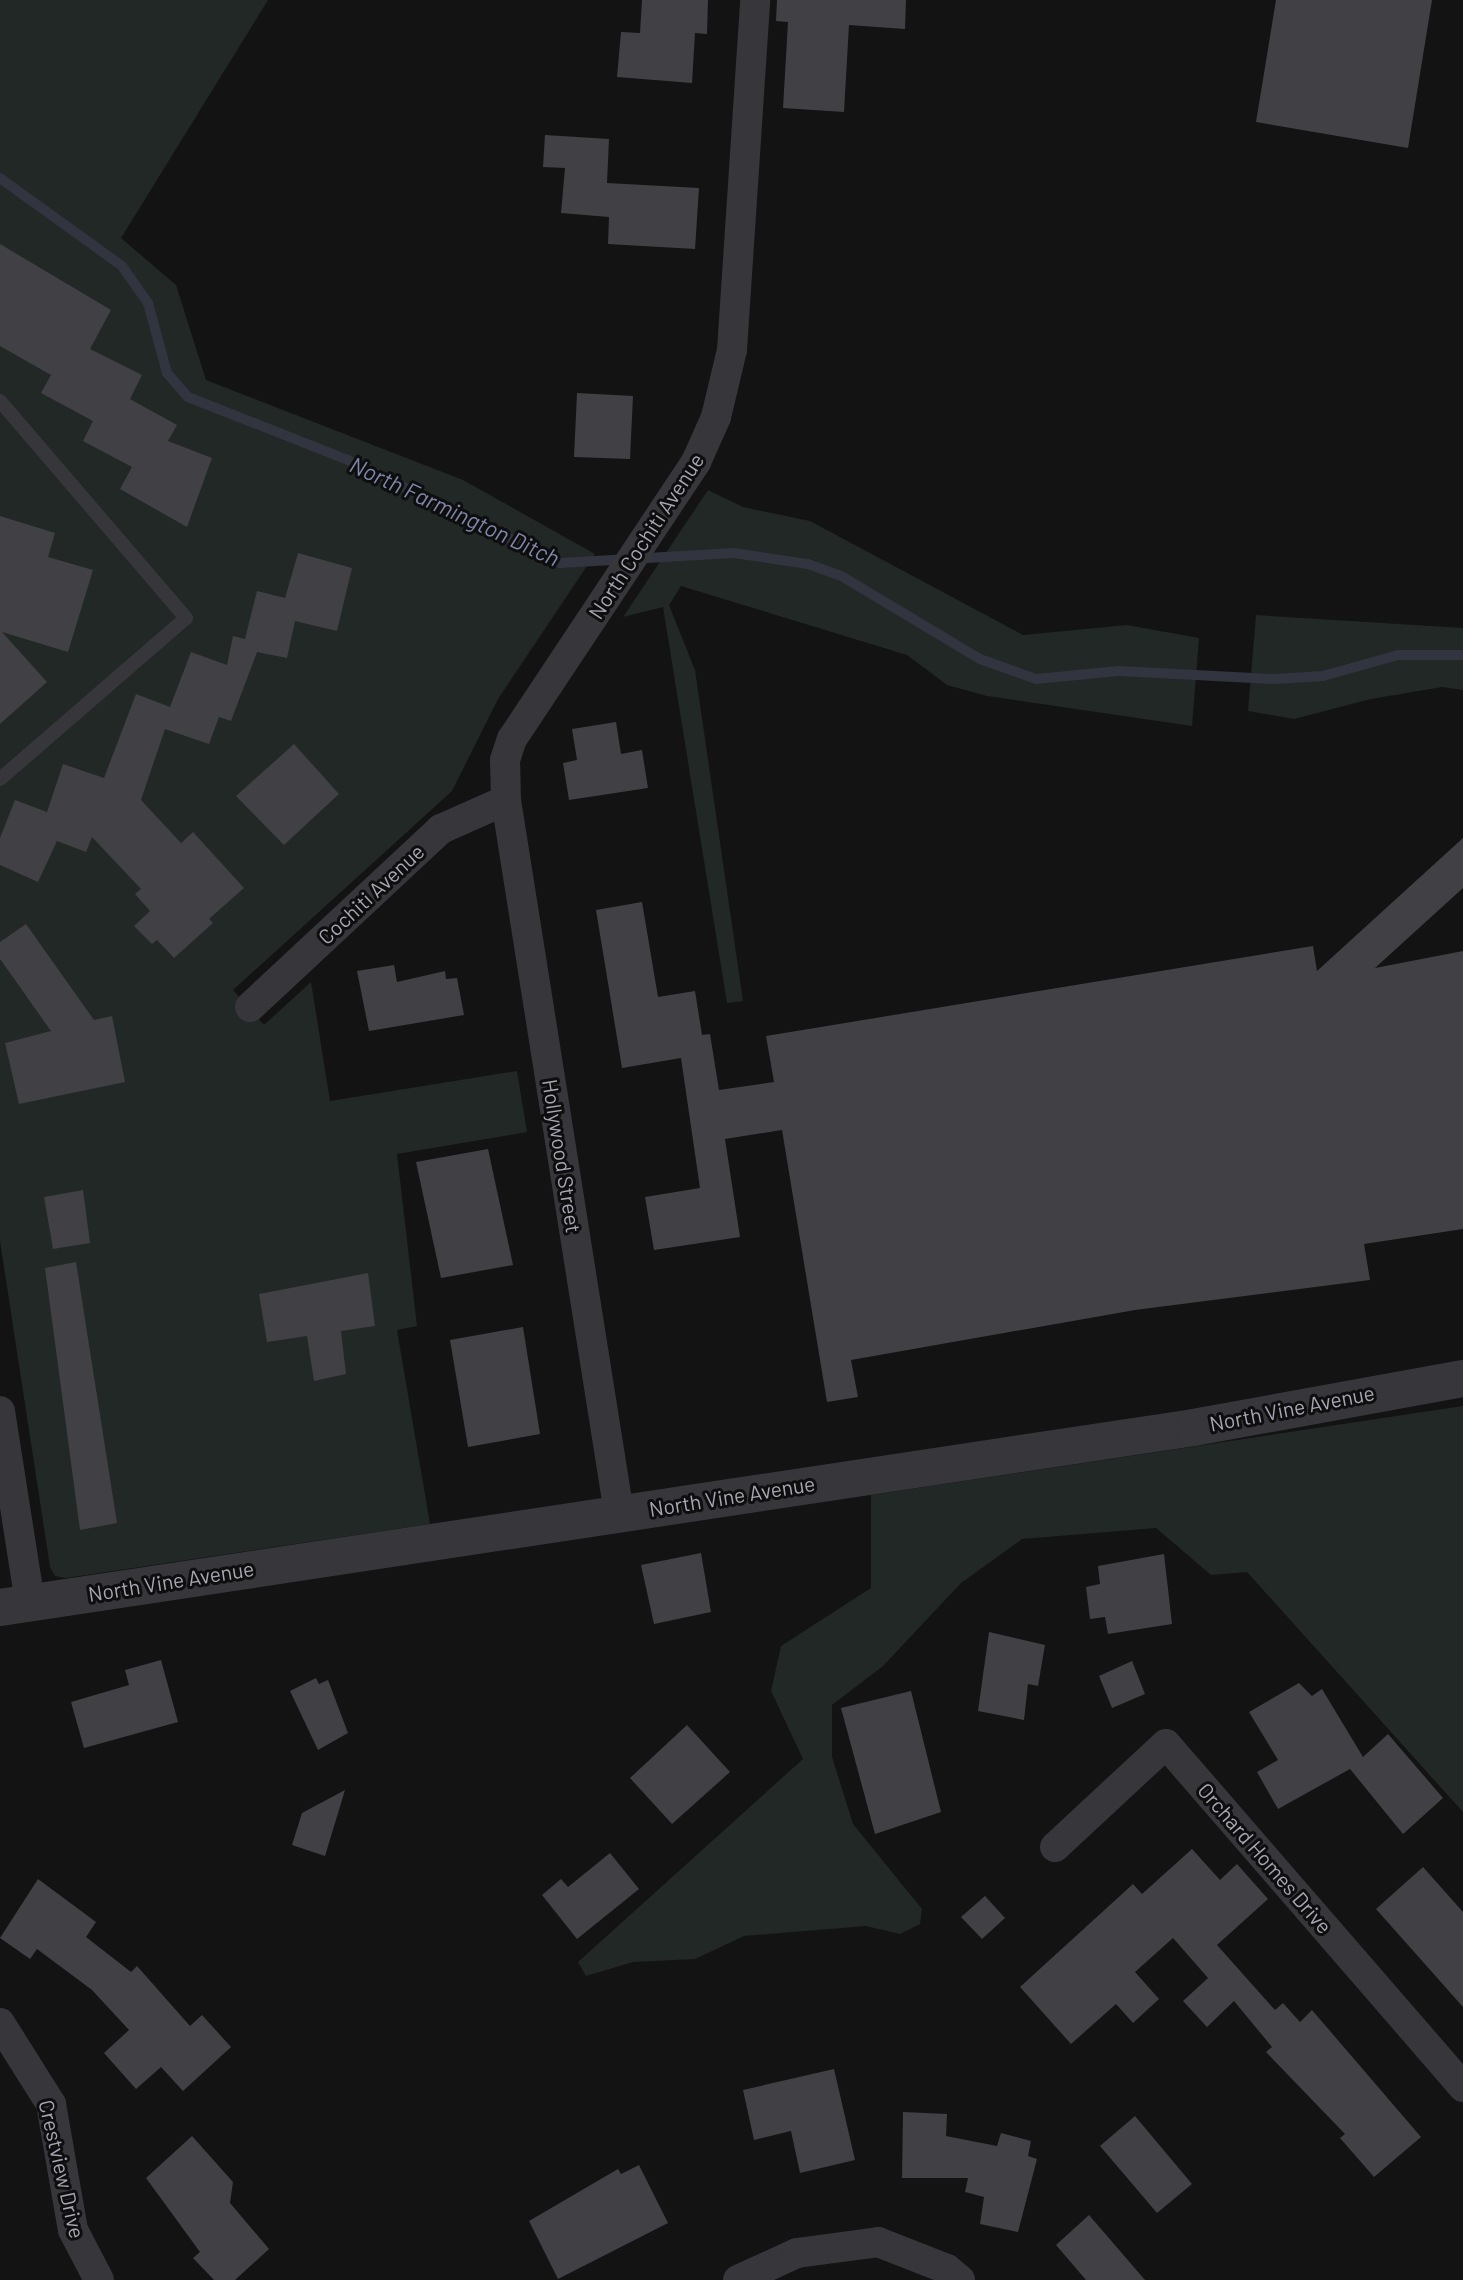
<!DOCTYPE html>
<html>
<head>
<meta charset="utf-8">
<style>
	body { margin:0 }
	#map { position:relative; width:1463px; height:2280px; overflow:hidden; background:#131314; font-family:Barlow,sans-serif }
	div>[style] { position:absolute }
	.green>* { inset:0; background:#212825 }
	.stream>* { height:10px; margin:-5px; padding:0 5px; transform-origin:5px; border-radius:5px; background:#32343f }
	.building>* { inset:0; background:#414044 }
	.service>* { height:14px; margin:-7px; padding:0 7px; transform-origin:7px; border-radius:7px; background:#37363b }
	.minor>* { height:30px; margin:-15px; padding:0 15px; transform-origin:15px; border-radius:15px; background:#37363b }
	.tertiary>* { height:37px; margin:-18.5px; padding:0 18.5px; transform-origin:18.5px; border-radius:18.5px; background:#37363b }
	span { translate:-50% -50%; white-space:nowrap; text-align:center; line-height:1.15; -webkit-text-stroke:6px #0e0e0f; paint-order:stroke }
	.street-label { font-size:21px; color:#a7a6b3 }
	.water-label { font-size:23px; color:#8087aa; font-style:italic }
</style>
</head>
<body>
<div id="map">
	<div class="green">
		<i style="clip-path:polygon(0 0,268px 0,121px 238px,176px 285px,206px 380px,463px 480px,595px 554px,498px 699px,452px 791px,233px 990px,264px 1025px,311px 982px,330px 1101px,517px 1071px,527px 1132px,397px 1154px,417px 1326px,397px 1330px,430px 1524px,66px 1578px,55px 1576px,50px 1567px,0 1241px)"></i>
		<i style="clip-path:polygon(708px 490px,743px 507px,810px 521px,1023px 635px,1127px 625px,1199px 638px,1192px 726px,987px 696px,947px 685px,907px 655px,681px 586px,669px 605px,695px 670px,743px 1001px,727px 1003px,663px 607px,623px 617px)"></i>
		<i style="clip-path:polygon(1256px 615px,1463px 628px,1463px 690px,1442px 687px,1371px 699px,1294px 719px,1248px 711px)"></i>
		<i style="clip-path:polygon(1463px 1406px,1463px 1812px,1247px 1572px,1211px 1575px,1156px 1528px,1022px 1539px,961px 1583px,883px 1666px,832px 1705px,832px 1757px,853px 1824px,922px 1909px,920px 1924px,900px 1934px,866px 1926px,744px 1936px,695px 1959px,633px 1962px,586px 1976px,578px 1962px,803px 1759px,771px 1691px,781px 1646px,871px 1588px,871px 1495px)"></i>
	</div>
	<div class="stream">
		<i style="left:0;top:178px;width:150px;rotate:35.8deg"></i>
		<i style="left:122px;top:266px;width:45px;rotate:54.9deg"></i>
		<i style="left:148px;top:303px;width:73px;rotate:74.8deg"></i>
		<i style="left:167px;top:373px;width:32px;rotate:49deg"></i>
		<i style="left:188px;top:397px;width:172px;rotate:21.5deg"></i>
		<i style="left:348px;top:460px;width:236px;rotate:25.9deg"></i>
		<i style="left:560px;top:563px;width:174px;rotate:-3.3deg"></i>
		<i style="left:734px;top:553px;width:75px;rotate:8.5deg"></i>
		<i style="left:808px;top:564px;width:37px;rotate:20deg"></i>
		<i style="left:843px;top:577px;width:160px;rotate:30.9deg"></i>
		<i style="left:980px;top:659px;width:59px;rotate:19.7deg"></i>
		<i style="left:1036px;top:679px;width:83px;rotate:-5.5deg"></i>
		<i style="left:1119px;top:671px;width:155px;rotate:3deg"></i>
		<i style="left:1274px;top:679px;width:49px;rotate:-3.5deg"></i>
		<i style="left:1323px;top:676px;width:78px;rotate:-15.6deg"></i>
		<i style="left:1398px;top:655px;width:65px"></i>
	</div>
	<div class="building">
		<i style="clip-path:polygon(642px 0,708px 0,707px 34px,695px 33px,692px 83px,617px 77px,621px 32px,640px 33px)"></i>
		<i style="clip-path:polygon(777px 0,906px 0,905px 29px,849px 25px,844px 112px,783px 108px,788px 22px,776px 21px)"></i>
		<i style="clip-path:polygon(1276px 0,1432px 0,1408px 148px,1256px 122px)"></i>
		<i style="clip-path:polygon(545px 135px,609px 139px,607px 183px,699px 188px,695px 249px,608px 244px,609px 217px,561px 213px,565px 168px,543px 167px)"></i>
		<i style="clip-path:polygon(0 244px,111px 310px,90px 349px,142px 375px,130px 399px,177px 425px,168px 441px,212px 458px,187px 527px,120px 489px,132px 467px,83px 441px,93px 421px,41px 393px,51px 375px,0 346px)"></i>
		<i style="clip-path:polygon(577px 393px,633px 396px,630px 459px,574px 457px)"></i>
		<i style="clip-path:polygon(0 516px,55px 533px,48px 557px,93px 570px,68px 652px,2px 632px,47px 682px,0 724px)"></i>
		<i style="clip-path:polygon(298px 553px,352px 568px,337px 631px,295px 621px,287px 658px,257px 652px,231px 721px,219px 717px,209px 744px,165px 729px,141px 800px,181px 843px,193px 832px,244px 888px,209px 919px,213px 923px,174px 958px,157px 940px,152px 944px,134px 926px,150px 911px,135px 894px,141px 889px,92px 837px,86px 852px,57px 841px,38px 882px,0 865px,0 838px,15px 800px,47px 812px,63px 764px,104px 778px,136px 694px,170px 707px,191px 652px,227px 665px,233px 636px,245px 639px,257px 591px,285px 598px)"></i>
		<i style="clip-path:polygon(616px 722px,621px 754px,642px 750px,648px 788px,569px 800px,563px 763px,577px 760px,572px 729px)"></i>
		<i style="clip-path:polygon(294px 744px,339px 794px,284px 845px,236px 796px)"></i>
		<i style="clip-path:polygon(1463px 838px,1463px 888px,1375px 968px,1463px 951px,1463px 1229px,1364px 1244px,1370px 1280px,1135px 1310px,851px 1360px,858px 1397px,827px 1402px,782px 1130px,725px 1139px,740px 1237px,654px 1250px,645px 1197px,700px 1188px,681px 1058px,622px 1068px,596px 910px,642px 902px,658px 997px,695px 991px,702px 1035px,710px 1034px,719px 1090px,774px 1082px,766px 1036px,1313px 946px,1317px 971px)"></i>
		<i style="clip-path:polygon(26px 924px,94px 1020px,112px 1016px,125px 1082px,19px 1104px,5px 1043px,51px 1031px,0 959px,0 942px)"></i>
		<i style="clip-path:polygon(394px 965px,397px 982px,445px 971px,446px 979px,457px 978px,464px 1015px,369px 1031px,357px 971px)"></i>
		<i style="clip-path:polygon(488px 1149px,513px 1265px,441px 1278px,416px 1162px)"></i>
		<i style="clip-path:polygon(83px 1190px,90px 1243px,53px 1249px,44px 1197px)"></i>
		<i style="clip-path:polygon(76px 1262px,117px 1523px,80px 1530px,45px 1268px)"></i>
		<i style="clip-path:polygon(368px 1273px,375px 1326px,341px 1331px,346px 1374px,314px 1381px,307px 1336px,267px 1342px,259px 1294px)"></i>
		<i style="clip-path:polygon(523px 1327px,540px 1434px,468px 1447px,450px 1340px)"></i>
		<i style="clip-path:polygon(701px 1553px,711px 1612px,654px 1624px,641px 1565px)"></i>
		<i style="clip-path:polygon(1164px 1554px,1172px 1624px,1108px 1634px,1105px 1617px,1090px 1619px,1086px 1587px,1100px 1584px,1098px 1566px)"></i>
		<i style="clip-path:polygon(989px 1632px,1045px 1645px,1038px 1686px,1028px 1684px,1024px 1720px,978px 1711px)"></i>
		<i style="clip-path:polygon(161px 1660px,178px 1722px,84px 1748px,71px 1702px,129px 1685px,125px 1670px)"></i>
		<i style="clip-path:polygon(1132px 1661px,1145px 1694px,1112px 1708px,1099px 1676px)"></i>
		<i style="clip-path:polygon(316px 1678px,319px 1684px,328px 1680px,348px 1733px,318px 1750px,290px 1691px)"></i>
		<i style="clip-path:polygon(1299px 1683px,1312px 1696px,1322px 1689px,1363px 1757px,1388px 1734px,1443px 1798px,1403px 1834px,1350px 1769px,1278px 1809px,1257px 1772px,1278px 1760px,1249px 1712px)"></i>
		<i style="clip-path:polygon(911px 1691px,941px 1812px,875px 1834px,841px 1708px)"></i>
		<i style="clip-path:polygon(687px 1725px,730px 1772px,672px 1824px,630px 1778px)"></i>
		<i style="clip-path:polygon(345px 1790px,325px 1856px,292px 1845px,302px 1813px)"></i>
		<i style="clip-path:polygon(1192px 1849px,1220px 1880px,1237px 1864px,1268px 1899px,1217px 1945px,1275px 2010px,1283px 2003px,1300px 2022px,1312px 2010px,1421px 2137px,1374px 2177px,1340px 2138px,1345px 2134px,1266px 2052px,1272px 2047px,1234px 2001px,1207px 2027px,1183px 2001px,1208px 1978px,1173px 1938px,1135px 1972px,1159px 1999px,1133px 2023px,1116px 2004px,1071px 2044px,1020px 1987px,1133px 1884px,1142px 1894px)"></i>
		<i style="clip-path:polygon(610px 1853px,639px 1889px,577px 1939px,542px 1895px,561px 1879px,568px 1887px)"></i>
		<i style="clip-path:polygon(1423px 1867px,1463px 1912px,1463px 2007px,1376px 1909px)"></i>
		<i style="clip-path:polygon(38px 1879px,96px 1922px,86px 1937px,131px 1972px,137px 1966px,190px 2026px,202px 2015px,231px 2047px,183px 2091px,161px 2067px,136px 2089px,104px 2053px,129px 2030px,92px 1990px,37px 1949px,30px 1959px,0 1938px)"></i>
		<i style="clip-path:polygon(985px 1896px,1005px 1918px,982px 1939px,961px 1917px)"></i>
		<i style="clip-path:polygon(834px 2069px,855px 2160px,800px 2173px,791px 2131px,754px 2140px,743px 2090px)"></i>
		<i style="clip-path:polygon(903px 2112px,947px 2114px,946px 2136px,997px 2146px,1001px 2133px,1031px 2141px,1028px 2156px,1037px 2159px,1018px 2232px,980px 2224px,984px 2197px,965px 2192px,968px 2178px,902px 2178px)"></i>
		<i style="clip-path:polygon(1135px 2116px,1192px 2184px,1157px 2213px,1100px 2146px)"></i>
		<i style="clip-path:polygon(192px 2136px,233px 2182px,230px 2203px,269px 2249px,235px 2280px,214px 2280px,193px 2258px,200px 2252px,146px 2178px)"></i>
		<i style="clip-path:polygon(639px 2165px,668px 2223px,558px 2279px,529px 2221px,618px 2169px,621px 2174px)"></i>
		<i style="clip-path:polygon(1089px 2215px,1145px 2280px,1086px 2280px,1056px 2245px)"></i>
	</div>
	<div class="service">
		<i style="left:0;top:401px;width:286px;rotate:49.4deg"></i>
		<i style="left:186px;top:618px;width:246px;rotate:139.1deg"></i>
	</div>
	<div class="minor">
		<i style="left:250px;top:1007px;width:261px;rotate:-43deg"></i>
		<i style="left:441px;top:829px;width:71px;rotate:-24deg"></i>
		<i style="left:0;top:1411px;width:194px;rotate:81.1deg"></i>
		<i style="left:619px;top:1513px;width:722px;rotate:-99.01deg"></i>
		<i style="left:506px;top:800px;width:40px;rotate:-91.4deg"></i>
		<i style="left:505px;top:760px;width:22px;rotate:-72deg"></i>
		<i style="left:512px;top:739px;width:333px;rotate:-56.4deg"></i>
		<i style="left:696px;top:462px;width:49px;rotate:-66deg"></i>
		<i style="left:716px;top:417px;width:69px;rotate:-76.6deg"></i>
		<i style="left:732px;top:350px;width:351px;rotate:-86.2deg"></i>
		<i style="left:1055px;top:1847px;width:151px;rotate:-42.9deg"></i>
		<i style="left:1166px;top:1744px;width:454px;rotate:49.1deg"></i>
		<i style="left:0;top:2023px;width:96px;rotate:57.8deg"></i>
		<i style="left:51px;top:2104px;width:128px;rotate:80.1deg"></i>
		<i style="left:73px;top:2230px;width:56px;rotate:62.5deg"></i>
		<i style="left:738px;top:2280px;width:65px;rotate:-24.6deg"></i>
		<i style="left:797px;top:2253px;width:82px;rotate:-7.7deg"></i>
		<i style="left:878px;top:2242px;width:74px;rotate:21.4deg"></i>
		<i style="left:947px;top:2269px;width:17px;rotate:40deg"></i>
	</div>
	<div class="tertiary">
		<i style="left:0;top:1607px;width:1207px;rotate:-8.58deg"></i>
		<i style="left:1193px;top:1427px;width:274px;rotate:-10.3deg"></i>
	</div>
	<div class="street-label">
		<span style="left:646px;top:536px;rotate:-57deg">North Cochiti Avenue</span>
		<span style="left:371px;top:894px;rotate:-43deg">Cochiti Avenue</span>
		<span style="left:562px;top:1156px;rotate:81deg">Hollywood Street</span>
		<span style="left:1292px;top:1408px;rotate:-11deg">North Vine Avenue</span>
		<span style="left:732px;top:1496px;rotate:-9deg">North Vine Avenue</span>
		<span style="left:171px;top:1581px;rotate:-9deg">North Vine Avenue</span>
		<span style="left:1265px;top:1858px;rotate:49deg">Orchard Homes Drive</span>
		<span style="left:62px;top:2169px;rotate:77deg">Crestview Drive</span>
	</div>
	<div class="water-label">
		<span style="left:455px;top:511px;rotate:25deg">North Farmington Ditch</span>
	</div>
</div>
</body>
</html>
